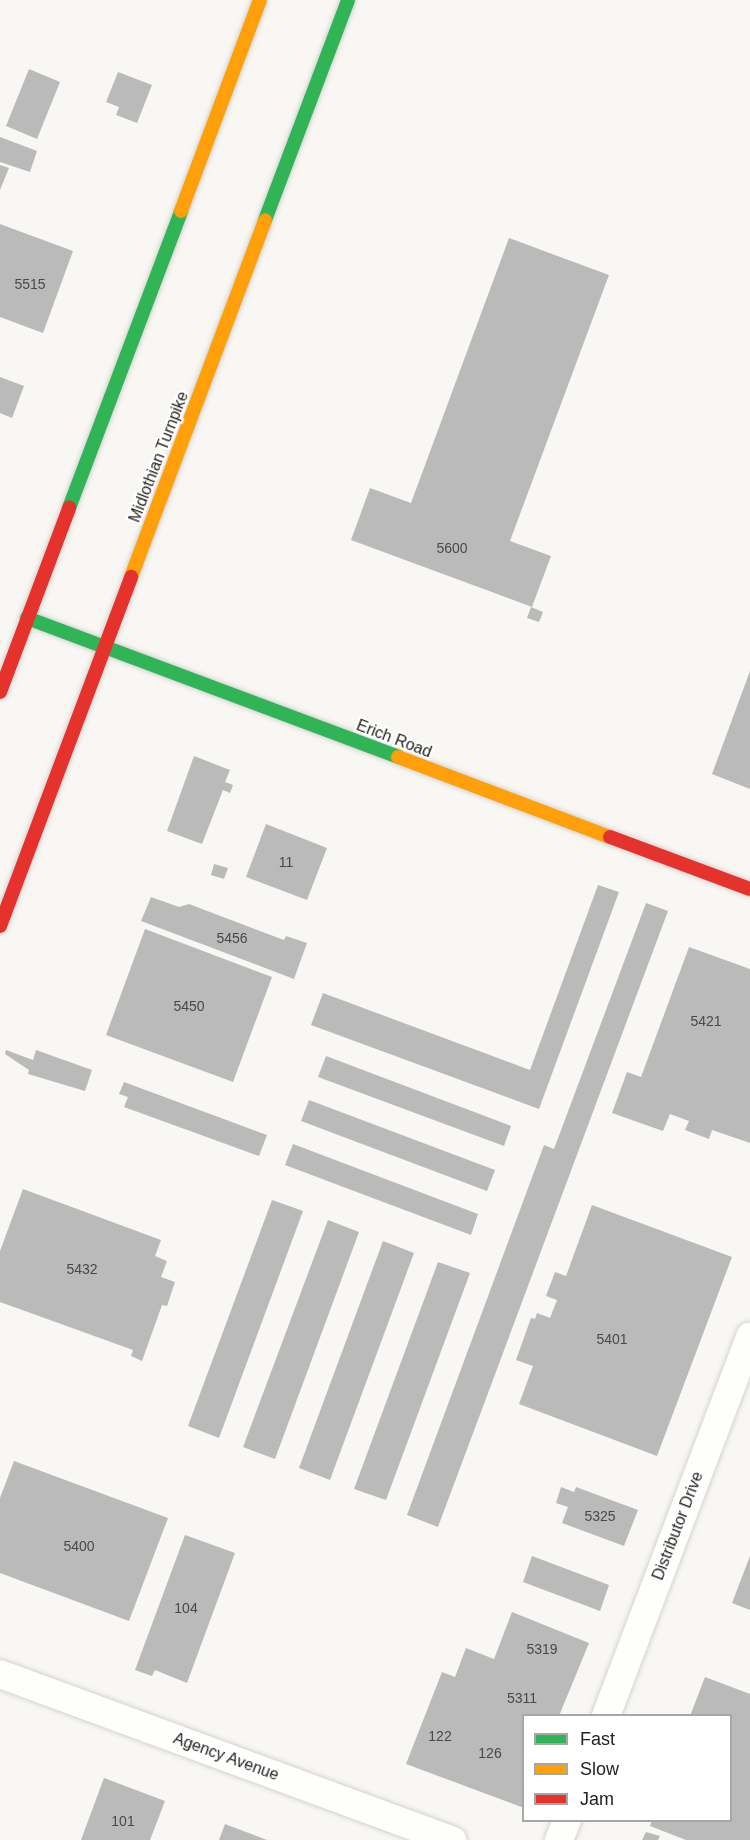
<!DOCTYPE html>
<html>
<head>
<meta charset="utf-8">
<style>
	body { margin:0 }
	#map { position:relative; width:750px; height:1840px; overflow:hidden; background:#f8f7f3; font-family:Helvetica,sans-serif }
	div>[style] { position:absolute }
	.building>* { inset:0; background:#bbbaba }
	.roads { filter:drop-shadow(0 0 2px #d4d3d1) drop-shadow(0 0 2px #d4d3d1) }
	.street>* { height:28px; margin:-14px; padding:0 14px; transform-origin:14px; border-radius:14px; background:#fefefd }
	.fast>* { height:14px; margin:-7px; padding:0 7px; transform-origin:7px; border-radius:7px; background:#30b455 }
	.slow>* { height:14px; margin:-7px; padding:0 7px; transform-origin:7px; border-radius:7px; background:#ff9f0a }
	.jam>* { height:14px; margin:-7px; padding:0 7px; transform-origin:7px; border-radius:7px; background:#e5322d }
	span { translate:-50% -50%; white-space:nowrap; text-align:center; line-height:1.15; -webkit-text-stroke:4.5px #fff; paint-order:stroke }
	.number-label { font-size:14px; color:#4a4946 }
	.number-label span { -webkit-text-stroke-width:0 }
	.street-label { font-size:16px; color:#242320 }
	.legend { position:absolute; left:522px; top:1714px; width:210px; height:108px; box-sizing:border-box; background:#fff; border:2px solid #a7a7a6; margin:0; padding:8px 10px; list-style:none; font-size:18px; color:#242320 }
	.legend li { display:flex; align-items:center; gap:12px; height:30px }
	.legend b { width:30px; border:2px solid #a7a7a6 }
</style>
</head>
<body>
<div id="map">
	<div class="building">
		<i style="clip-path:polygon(29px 69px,60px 82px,37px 139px,6px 126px)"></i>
		<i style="clip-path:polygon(118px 72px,152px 85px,137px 123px,116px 115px,119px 107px,106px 102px)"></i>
		<i style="clip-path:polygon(0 137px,37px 151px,30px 172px,0 162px)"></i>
		<i style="clip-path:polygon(0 165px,9px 168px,0 190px)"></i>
		<i style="clip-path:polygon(0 224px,73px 251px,43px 333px,0 317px)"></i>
		<i style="clip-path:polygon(509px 238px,609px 275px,510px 541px,551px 556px,532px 607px,351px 540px,370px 488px,411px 503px)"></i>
		<i style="clip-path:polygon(0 377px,24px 386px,12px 418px,0 413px)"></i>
		<i style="clip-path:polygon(531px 607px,543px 612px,539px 622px,527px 618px)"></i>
		<i style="clip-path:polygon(750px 671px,750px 789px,712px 774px)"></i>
		<i style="clip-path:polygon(194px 756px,230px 770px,225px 782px,233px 785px,230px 793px,223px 790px,202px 844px,167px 831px)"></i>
		<i style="clip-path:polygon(266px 824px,327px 848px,307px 900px,246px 877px)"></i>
		<i style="clip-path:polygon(214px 864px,228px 868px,224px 879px,211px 875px)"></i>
		<i style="clip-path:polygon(598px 885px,619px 892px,539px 1109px,311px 1025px,323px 993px,530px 1070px)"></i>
		<i style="clip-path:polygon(151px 897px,179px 907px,189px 904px,284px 940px,286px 936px,307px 943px,294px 979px,141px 921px)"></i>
		<i style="clip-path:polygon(646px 903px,668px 911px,438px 1527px,407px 1515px,544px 1145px,554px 1149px)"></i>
		<i style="clip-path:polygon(145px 929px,272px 977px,233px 1082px,106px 1035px)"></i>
		<i style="clip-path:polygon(689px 947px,750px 969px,750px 1143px,712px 1130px,709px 1139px,685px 1130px,689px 1121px,670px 1114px,663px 1131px,612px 1113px,627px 1072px,641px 1077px)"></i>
		<i style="clip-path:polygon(6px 1050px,33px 1060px,36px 1050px,92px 1070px,85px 1091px,28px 1074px,29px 1070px,5px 1054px)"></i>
		<i style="clip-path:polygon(326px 1056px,511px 1126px,504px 1146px,318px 1077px)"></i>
		<i style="clip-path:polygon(124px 1082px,267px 1135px,259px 1156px,124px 1107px,128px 1097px,119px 1094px)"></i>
		<i style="clip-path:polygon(309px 1100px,495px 1170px,487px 1191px,301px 1121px)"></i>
		<i style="clip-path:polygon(293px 1144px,478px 1214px,471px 1235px,285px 1165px)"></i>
		<i style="clip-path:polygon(23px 1189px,161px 1240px,155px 1256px,167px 1261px,161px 1277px,175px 1282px,167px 1306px,162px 1305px,142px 1361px,131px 1356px,133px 1350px,0 1302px,0 1251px)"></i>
		<i style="clip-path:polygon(272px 1200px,303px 1211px,219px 1438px,188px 1426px)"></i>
		<i style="clip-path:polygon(592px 1205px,732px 1257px,657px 1456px,519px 1404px,533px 1366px,516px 1360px,531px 1318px,535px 1319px,537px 1313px,550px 1318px,557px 1300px,546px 1296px,555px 1272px,566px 1276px)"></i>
		<i style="clip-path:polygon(328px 1220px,359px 1232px,275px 1459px,243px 1447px)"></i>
		<i style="clip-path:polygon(383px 1241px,414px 1253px,330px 1480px,299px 1468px)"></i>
		<i style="clip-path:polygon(438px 1262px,470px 1273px,386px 1500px,354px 1489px)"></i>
		<i style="clip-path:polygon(14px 1461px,168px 1518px,129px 1621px,0 1573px,0 1498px)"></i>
		<i style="clip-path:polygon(561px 1487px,574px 1492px,576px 1487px,638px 1510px,624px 1546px,562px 1523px,568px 1507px,556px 1503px)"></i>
		<i style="clip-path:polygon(185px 1535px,235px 1553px,187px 1683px,155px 1670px,152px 1676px,135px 1670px)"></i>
		<i style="clip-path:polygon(532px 1556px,609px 1585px,600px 1611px,523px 1582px)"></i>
		<i style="clip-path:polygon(750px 1556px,750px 1610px,732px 1603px)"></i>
		<i style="clip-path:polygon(512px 1612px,589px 1643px,559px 1716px,524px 1716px,524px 1808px,406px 1764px,442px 1672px,455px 1677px,466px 1648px,494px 1659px)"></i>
		<i style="clip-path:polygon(705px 1677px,750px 1694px,750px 1840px,686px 1840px,650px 1826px,652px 1820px,730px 1820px,730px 1716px,690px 1716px)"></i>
		<i style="clip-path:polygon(104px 1778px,165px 1801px,150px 1840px,81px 1840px)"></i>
		<i style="clip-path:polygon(225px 1824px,267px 1840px,219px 1840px)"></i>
		<i style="clip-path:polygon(646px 1832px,660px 1836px,658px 1840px,642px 1840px)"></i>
	</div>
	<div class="roads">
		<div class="street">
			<i style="left:0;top:1674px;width:482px;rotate:20.2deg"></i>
			<i style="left:606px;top:1716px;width:406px;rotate:-69.2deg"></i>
			<i style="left:559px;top:1840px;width:22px;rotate:-68deg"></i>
		</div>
		<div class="fast">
			<i style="left:265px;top:220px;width:235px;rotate:-69.3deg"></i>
			<i style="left:69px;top:508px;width:317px;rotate:-69.3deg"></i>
			<i style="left:27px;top:618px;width:396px;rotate:20.5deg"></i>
		</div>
		<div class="slow">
			<i style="left:181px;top:211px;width:225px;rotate:-69.5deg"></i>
			<i style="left:131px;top:577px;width:381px;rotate:-69.4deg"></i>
			<i style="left:398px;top:757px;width:227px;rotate:20.7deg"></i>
		</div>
		<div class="jam">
			<i style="left:0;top:692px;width:197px;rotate:-69.4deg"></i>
			<i style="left:610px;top:837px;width:149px;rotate:20.4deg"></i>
			<i style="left:0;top:926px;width:373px;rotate:-69.4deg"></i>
		</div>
	</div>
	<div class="number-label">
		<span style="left:30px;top:284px">5515</span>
		<span style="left:452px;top:548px">5600</span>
		<span style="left:286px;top:862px">11</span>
		<span style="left:232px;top:938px">5456</span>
		<span style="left:189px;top:1006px">5450</span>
		<span style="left:706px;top:1021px">5421</span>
		<span style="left:82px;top:1269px">5432</span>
		<span style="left:612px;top:1339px">5401</span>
		<span style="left:600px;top:1516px">5325</span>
		<span style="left:79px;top:1546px">5400</span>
		<span style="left:186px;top:1608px">104</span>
		<span style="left:542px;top:1649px">5319</span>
		<span style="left:522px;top:1698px">5311</span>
		<span style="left:440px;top:1736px">122</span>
		<span style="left:490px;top:1753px">126</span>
		<span style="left:123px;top:1821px">101</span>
	</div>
	<div class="street-label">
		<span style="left:159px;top:457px;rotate:-69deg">Midlothian Turnpike</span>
		<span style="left:394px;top:739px;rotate:21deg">Erich Road</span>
		<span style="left:678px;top:1526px;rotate:-69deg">Distributor Drive</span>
		<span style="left:226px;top:1757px;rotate:20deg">Agency Avenue</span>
	</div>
	<ul class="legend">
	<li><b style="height:8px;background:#30b455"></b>Fast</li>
	<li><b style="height:8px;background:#ff9f0a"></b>Slow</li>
	<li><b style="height:8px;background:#e5322d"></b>Jam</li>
	</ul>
</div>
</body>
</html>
